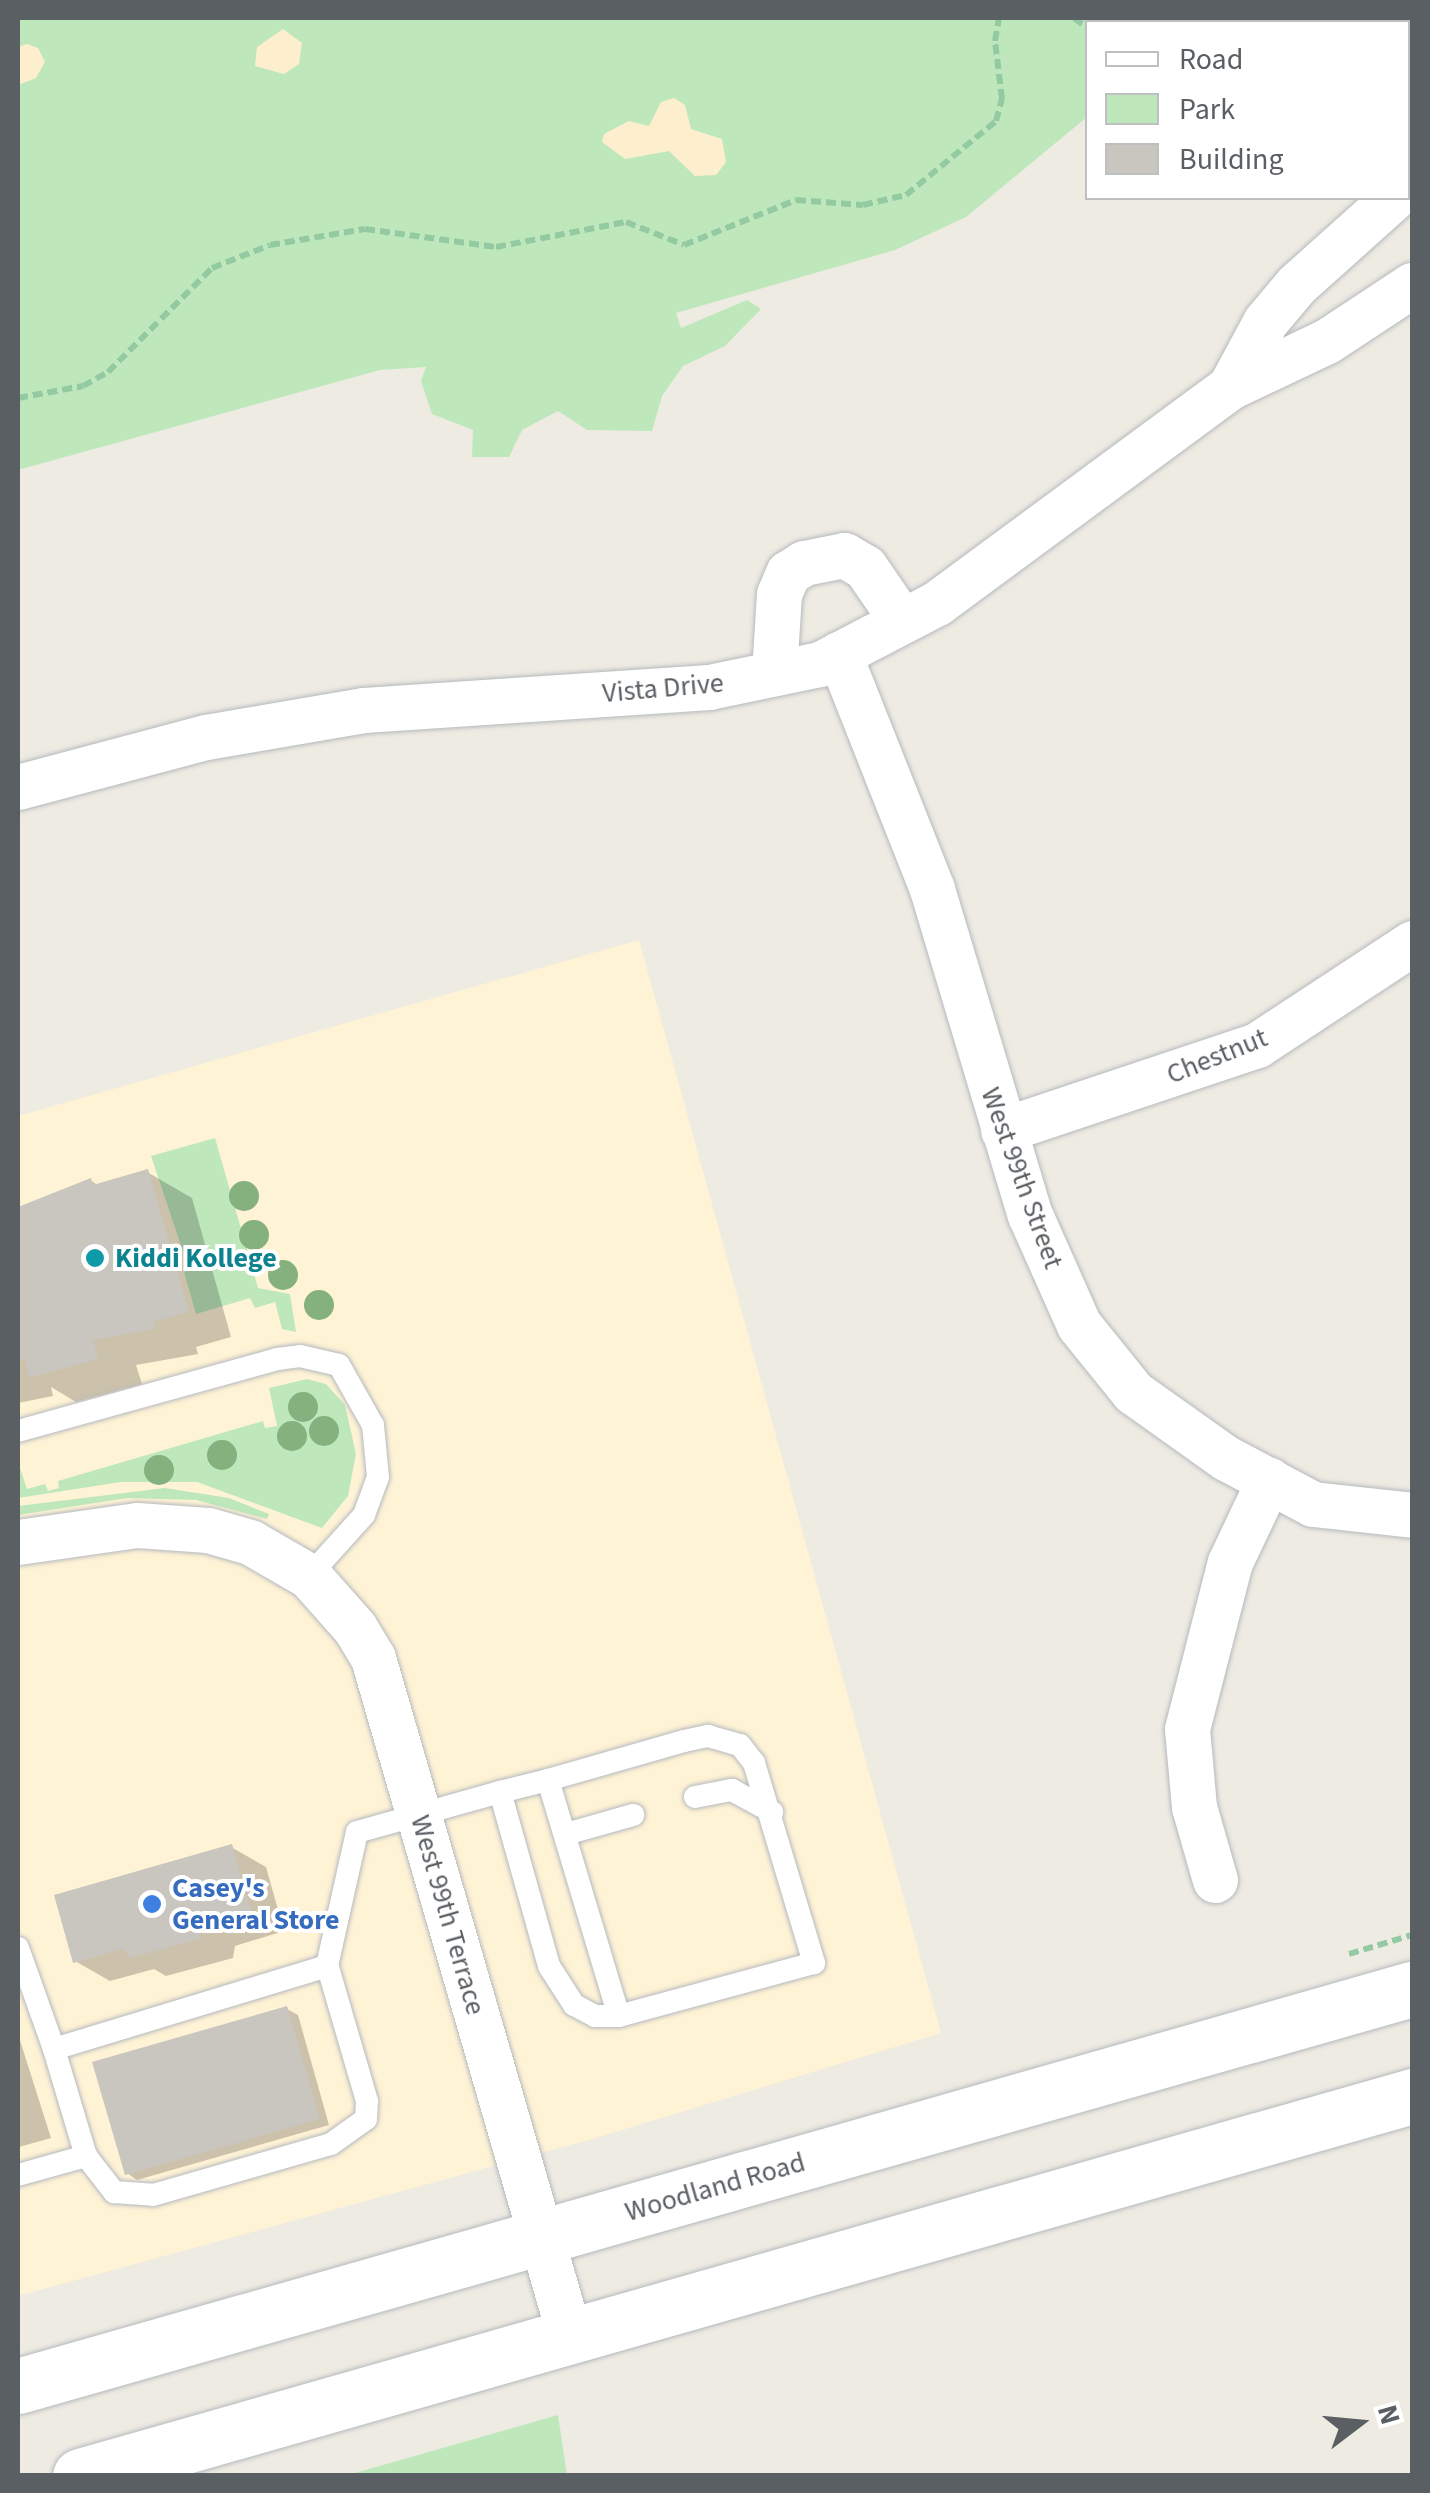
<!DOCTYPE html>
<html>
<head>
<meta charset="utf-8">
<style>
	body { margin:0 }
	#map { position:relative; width:1430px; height:2493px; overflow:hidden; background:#eeebe2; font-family:"Source Sans 3",sans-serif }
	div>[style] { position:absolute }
	.commercial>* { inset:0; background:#fff3d6 }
	.green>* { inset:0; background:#bee8bc }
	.sand>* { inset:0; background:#fdefce }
	.shadow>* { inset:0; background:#0003 }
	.building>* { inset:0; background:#c9c5bf }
	.path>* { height:6px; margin-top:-3px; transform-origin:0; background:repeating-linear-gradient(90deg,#94caa1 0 10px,transparent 0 15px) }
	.roads { filter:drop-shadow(0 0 2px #b5b9be) drop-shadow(0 0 2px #b5b9be) }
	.lane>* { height:22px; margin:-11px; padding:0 11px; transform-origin:11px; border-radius:11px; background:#fff }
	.street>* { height:45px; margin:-22.5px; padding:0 22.5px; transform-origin:22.5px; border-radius:22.5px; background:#fff }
	.secondary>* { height:55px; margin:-27.5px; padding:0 27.5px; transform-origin:27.5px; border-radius:27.5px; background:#fff }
	.trees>* { width:30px; height:30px; margin:-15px; border-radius:50%; background:#84b17e }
	.dots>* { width:28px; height:28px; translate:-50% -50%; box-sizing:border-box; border:5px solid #fff; border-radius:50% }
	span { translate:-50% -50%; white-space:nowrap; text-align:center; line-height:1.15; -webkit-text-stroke:8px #fff; paint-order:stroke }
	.street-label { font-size:28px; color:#5a5f64 }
	.culture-label { font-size:28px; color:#0d838f; font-weight:700 }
	.left { translate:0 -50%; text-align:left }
	.shop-label { font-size:28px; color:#366cbe; font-weight:700 }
	.frame { position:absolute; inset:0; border:20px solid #5a5f64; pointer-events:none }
	.legend { position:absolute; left:1085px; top:20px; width:325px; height:180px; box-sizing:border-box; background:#fff; border:2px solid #bdbfc1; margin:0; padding:12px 18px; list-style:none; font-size:30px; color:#5a5f64 }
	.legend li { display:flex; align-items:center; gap:20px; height:50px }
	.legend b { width:50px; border:2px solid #bdbfc1 }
	.north { position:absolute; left:1310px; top:2373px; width:100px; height:100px; -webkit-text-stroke:8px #fff; paint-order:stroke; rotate:74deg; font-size:28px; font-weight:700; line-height:40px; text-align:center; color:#5a5f64 }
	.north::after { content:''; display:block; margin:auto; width:35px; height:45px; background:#5a5f64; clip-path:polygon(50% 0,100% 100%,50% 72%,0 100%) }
</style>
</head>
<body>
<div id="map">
	<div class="commercial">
		<i style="clip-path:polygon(639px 940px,941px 2033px,596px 2138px,18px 2296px,18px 1116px)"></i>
	</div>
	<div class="green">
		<i style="clip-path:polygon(18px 18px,1181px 18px,1088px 22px,1087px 117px,966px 217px,895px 250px,676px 313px,681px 328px,747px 300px,761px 309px,725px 346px,683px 366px,662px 396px,652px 431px,587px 430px,558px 411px,522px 430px,509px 457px,472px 457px,473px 430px,432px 414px,421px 381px,426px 367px,380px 370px,18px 470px)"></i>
		<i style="clip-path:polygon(215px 1138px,258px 1288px,290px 1294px,296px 1332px,282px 1329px,275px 1302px,255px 1308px,250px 1298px,196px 1314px,184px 1272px,189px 1270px,151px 1156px)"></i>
		<i style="clip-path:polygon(307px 1379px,326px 1384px,345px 1405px,356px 1454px,348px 1496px,322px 1528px,197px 1482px,121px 1482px,18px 1498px,18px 1462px,27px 1489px,45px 1484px,48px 1491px,59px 1488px,58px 1481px,263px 1421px,265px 1428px,277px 1426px,269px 1388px)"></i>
		<i style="clip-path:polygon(165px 1488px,229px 1498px,269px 1514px,267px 1519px,196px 1500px,127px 1498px,18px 1515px,18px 1506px)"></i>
		<i style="clip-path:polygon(558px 2415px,567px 2475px,348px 2475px)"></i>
	</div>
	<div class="sand">
		<i style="clip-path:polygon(283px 29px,302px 43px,299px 64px,284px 74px,255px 66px,257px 47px)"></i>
		<i style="clip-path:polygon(27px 44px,38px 48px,45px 62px,36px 78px,18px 85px,18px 47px)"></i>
		<i style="clip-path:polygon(674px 98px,685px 105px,691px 129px,722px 139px,726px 162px,716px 175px,695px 176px,669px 151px,625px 159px,602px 142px,604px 134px,629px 121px,649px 126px,661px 102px)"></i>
	</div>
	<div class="shadow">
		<i style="clip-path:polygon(147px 1172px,192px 1198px,231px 1337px,196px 1347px,198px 1354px,136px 1365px,142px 1384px,76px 1402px,51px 1387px,53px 1396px,18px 1403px,18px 1208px,90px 1180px,99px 1186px)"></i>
		<i style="clip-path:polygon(231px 1847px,266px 1867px,284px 1931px,235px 1946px,233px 1958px,166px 1976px,154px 1969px,110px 1981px,75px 1961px)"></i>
		<i style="clip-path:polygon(287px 2009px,298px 2015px,329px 2125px,137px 2180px,127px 2173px)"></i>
		<i style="clip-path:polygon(18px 2034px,51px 2138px,19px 2147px,18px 2161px)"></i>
	</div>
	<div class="building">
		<i style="clip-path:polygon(148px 1169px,189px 1312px,153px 1322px,155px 1329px,93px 1340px,98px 1359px,29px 1378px,25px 1359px,18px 1362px,18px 1207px,91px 1178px,93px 1185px)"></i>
		<i style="clip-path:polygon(232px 1844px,251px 1912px,201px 1927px,200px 1939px,130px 1958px,123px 1949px,73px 1963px,54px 1895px)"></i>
		<i style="clip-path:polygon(287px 2006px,320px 2119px,125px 2175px,92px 2062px)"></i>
	</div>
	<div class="path">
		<i style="left:1074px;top:18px;width:17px;rotate:36deg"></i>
		<i style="left:1123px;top:22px;width:7px;rotate:-34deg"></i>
		<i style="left:18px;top:398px;width:66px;rotate:-10.5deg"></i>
		<i style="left:83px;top:386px;width:29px;rotate:-29deg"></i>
		<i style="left:108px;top:372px;width:147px;rotate:-45deg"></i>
		<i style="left:212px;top:268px;width:62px;rotate:-21.6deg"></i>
		<i style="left:270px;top:245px;width:96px;rotate:-9.6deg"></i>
		<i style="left:365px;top:229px;width:132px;rotate:7.8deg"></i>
		<i style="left:496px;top:247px;width:132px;rotate:-10.9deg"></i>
		<i style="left:626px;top:222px;width:62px;rotate:21.6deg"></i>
		<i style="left:684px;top:245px;width:121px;rotate:-21.9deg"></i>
		<i style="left:796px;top:200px;width:67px;rotate:4.3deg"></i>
		<i style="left:863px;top:205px;width:44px;rotate:-13.1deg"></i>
		<i style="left:906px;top:195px;width:117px;rotate:-39.4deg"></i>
		<i style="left:996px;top:121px;width:23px;rotate:-75deg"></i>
		<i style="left:1002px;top:99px;width:58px;rotate:-96.9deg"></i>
		<i style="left:995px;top:41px;width:23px;rotate:-80deg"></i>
		<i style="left:1349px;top:1954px;width:66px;rotate:-16.8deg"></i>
	</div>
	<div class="roads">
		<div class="lane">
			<i style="left:18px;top:1431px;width:269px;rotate:-15.5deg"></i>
			<i style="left:277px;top:1359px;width:23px;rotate:-7deg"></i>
			<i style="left:300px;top:1356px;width:40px;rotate:13deg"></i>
			<i style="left:339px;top:1365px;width:69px;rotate:60.5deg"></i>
			<i style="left:373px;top:1425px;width:52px;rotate:84.5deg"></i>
			<i style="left:378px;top:1477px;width:40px;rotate:110.2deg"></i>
			<i style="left:364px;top:1515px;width:82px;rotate:132deg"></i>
			<i style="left:548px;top:1780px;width:246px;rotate:73.3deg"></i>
			<i style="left:695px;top:1797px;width:38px;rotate:-11deg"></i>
			<i style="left:732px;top:1790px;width:46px;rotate:28.8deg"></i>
			<i style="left:566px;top:1834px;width:70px;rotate:-15.8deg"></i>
			<i style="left:18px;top:1948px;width:107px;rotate:70.4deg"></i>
			<i style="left:54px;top:2049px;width:285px;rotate:-16.9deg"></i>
			<i style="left:327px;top:1966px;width:137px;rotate:-77.4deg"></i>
			<i style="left:357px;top:1832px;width:148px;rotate:-15.6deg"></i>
			<i style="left:500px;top:1792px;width:49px;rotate:-14deg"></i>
			<i style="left:548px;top:1780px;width:141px;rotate:-16deg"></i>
			<i style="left:684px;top:1741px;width:25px;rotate:-12deg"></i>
			<i style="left:708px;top:1736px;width:33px;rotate:16deg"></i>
			<i style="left:740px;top:1745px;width:23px;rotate:52deg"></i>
			<i style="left:754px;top:1763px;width:209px;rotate:73.3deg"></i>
			<i style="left:814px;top:1963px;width:202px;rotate:164.8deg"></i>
			<i style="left:619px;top:2016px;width:24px;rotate:180deg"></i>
			<i style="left:595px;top:2016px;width:24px;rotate:-152deg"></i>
			<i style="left:574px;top:2005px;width:46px;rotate:-122.7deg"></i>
			<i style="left:549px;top:1966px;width:181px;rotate:-105.7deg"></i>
			<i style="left:86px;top:2156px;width:46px;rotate:52.1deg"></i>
			<i style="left:114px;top:2192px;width:39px;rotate:4deg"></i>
			<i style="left:153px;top:2195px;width:185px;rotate:-16deg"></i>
			<i style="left:331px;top:2144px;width:43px;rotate:-35.5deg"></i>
			<i style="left:366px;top:2119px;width:18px;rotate:-87deg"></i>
			<i style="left:367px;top:2101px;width:143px;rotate:-106.3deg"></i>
			<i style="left:18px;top:2175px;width:71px;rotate:-15.6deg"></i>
			<i style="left:86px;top:2156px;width:112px;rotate:-106.7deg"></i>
		</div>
		<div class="street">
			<i style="left:1230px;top:387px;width:74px;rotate:-61.7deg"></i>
			<i style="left:1265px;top:322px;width:48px;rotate:-50deg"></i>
			<i style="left:1296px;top:285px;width:130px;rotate:-41.9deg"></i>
			<i style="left:839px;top:654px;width:253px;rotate:68.4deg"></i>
			<i style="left:932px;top:889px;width:340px;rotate:73.3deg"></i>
			<i style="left:1030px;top:1215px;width:120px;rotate:66deg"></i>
			<i style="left:1079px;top:1325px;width:86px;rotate:51.1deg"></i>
			<i style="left:1133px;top:1392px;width:114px;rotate:35.4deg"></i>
			<i style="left:1226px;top:1458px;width:98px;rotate:27.9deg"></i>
			<i style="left:1313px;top:1504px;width:100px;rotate:6.3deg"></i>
			<i style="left:774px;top:673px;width:79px;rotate:-86.4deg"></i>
			<i style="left:779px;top:594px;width:23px;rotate:-67deg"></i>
			<i style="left:788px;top:573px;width:19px;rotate:-32deg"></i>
			<i style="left:804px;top:563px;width:41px;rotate:-11.3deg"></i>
			<i style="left:844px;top:555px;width:24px;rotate:30deg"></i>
			<i style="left:865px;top:567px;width:65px;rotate:55.6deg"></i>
			<i style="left:18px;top:787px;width:195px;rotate:-14.9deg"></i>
			<i style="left:206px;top:737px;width:160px;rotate:-9.7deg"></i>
			<i style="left:364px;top:710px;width:346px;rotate:-3.8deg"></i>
			<i style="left:709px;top:687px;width:113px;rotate:-11.7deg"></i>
			<i style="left:820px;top:664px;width:132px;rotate:-27.5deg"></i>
			<i style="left:937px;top:603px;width:364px;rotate:-36.4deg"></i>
			<i style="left:1230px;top:387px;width:107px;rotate:-25.4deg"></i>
			<i style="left:1327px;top:341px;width:102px;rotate:-33.4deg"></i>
			<i style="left:1003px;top:1130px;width:268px;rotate:-18.5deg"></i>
			<i style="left:1257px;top:1045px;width:186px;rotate:-33.3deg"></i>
			<i style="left:18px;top:1542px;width:120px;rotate:-8.1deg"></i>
			<i style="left:137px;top:1525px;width:71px;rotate:4deg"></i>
			<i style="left:208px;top:1530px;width:44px;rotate:15.9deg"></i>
			<i style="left:250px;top:1542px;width:68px;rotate:30deg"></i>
			<i style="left:309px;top:1576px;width:69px;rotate:48.5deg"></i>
			<i style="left:355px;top:1628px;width:35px;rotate:59deg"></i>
			<i style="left:373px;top:1658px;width:707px;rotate:73.82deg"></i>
			<i style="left:1215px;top:1880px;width:76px;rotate:-106deg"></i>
			<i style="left:1194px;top:1807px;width:78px;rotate:-95.1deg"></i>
			<i style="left:1187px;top:1729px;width:172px;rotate:-75.6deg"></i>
			<i style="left:1230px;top:1562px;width:91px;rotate:-64.6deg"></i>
		</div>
		<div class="secondary">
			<i style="left:1272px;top:18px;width:6px;rotate:45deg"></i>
			<i style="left:1408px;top:173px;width:8px;rotate:60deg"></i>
			<i style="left:18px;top:2386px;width:1449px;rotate:-15.9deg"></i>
			<i style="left:80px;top:2476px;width:1385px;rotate:-15.92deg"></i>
		</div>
	</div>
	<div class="trees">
		<i style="left:244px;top:1196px"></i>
		<i style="left:254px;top:1235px"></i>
		<i style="left:283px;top:1275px"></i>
		<i style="left:319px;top:1305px"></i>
		<i style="left:303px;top:1407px"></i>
		<i style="left:324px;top:1431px"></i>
		<i style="left:292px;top:1436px"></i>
		<i style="left:222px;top:1455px"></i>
		<i style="left:159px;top:1470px"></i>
	</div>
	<div class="dots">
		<i style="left:95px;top:1258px;background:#0f9aa8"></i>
		<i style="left:152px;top:1904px;background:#3f7fe0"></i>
	</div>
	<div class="street-label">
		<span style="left:663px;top:688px;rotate:-5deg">Vista Drive</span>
		<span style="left:1217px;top:1056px;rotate:-22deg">Chestnut</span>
		<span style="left:1022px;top:1178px;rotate:70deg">West 99th Street</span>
		<span style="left:448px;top:1915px;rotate:74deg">West 99th Terrace</span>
		<span style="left:715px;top:2187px;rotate:-16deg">Woodland Road</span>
	</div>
	<div class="culture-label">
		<span class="left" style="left:115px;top:1258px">Kiddi Kollege</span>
	</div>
	<div class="shop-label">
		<span class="left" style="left:172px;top:1904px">Casey's<br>General Store</span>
	</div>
	<div class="frame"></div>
	<ul class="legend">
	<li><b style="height:12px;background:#fff"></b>Road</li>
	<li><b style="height:28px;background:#bee8bc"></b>Park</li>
	<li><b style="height:28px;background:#c9c5bf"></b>Building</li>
	</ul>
	<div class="north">N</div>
</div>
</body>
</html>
